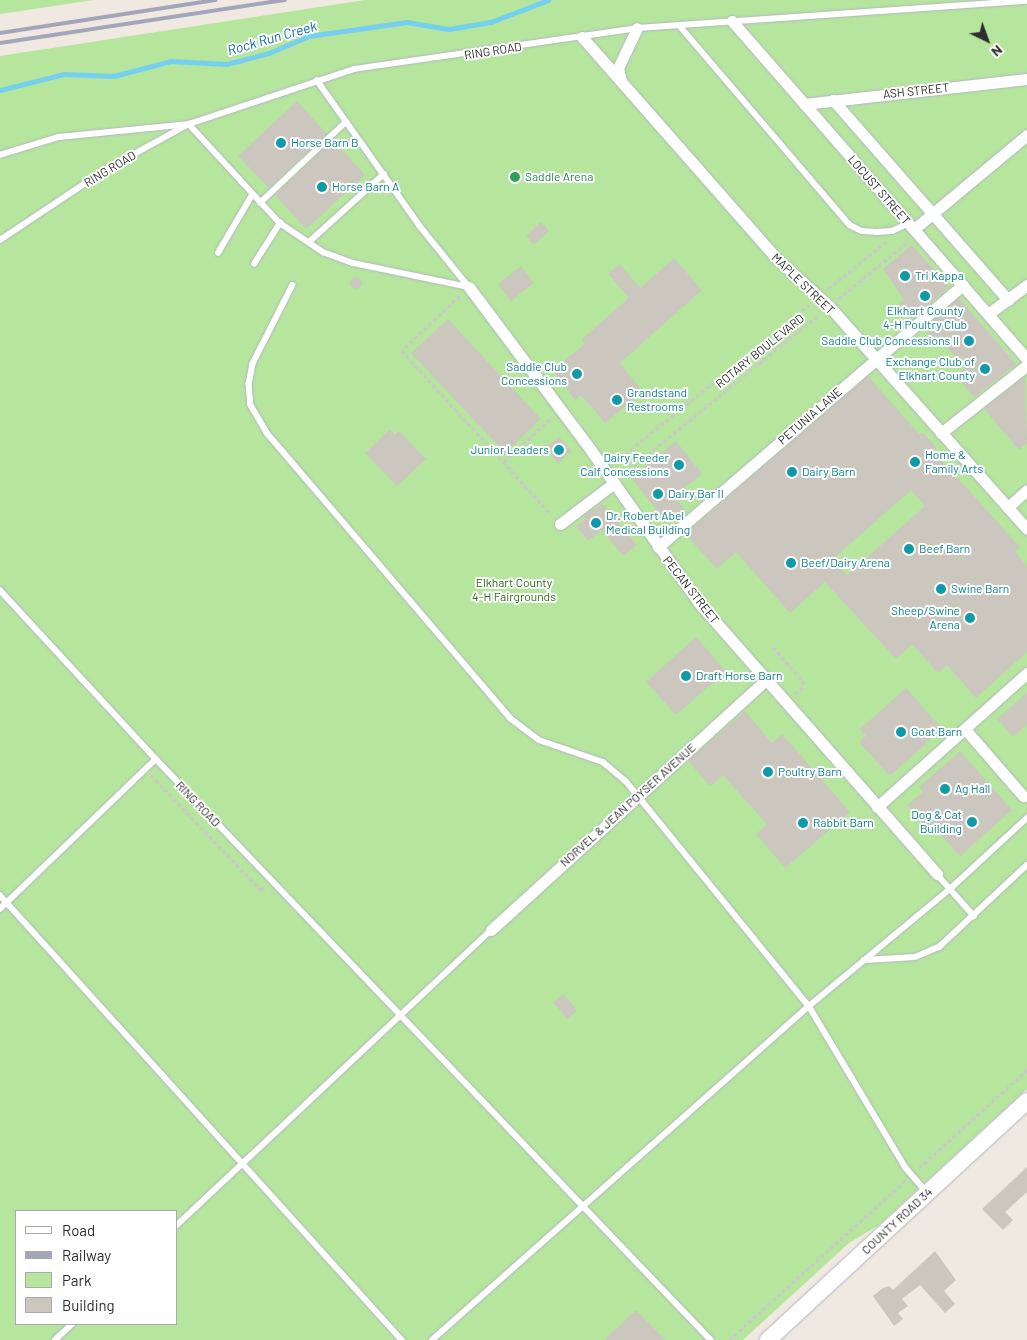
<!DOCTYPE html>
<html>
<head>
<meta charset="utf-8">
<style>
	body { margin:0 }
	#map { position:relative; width:1027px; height:1340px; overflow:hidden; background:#efe9e1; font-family:Barlow,sans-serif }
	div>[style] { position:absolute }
	.green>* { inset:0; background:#b6e59e }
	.stream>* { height:4.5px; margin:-2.25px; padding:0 2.25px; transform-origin:2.25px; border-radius:2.25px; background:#75cff0 }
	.building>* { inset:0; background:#cbc7bf }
	.round { border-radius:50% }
	.path>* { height:2.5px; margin-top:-1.25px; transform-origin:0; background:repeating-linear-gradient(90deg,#c9c9c9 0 4px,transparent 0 6.5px) }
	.roads { filter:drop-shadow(0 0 1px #b4b7c1) drop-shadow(0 0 1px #b4b7c1) }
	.lane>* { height:5.5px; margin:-2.75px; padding:0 2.75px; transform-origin:2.75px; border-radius:2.75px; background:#fff }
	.street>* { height:11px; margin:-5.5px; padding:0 5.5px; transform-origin:5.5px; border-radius:5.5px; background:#fff }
	.secondary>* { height:16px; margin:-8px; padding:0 8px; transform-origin:8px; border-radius:8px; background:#fff }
	.rail>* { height:4px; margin:-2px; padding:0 2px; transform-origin:2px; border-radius:2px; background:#a3a6b8 }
	.dots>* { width:14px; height:14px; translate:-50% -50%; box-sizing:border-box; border:2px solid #fff; border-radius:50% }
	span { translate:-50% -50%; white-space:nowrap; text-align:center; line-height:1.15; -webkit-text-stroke:4px #fff; paint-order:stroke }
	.street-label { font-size:12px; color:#2e2e2e }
	.culture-label { font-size:12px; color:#0d838f }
	.left { translate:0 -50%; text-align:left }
	.right { translate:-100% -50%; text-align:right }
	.leisure-label { font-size:12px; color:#27864d }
	.park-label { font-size:12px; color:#2c6e1b }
	.water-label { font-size:14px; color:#0d6fa3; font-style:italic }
	.legend { position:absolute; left:15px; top:1210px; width:162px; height:115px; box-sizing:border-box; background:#fff; border:1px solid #ababab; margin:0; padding:6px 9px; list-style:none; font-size:15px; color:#2e2e2e }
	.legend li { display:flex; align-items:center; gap:10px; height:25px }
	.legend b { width:25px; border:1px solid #ababab }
	.north { position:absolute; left:962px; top:15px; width:50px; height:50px; -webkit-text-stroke:4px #fff; paint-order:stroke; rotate:138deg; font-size:14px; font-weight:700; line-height:20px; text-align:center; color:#2e2e2e }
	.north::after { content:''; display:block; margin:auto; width:18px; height:22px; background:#2e2e2e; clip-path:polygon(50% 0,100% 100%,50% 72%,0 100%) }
</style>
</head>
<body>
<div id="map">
	<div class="green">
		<i style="clip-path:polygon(0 0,94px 0,0 14px)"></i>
		<i style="clip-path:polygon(evenodd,365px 0,1027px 0,1027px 1089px,879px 1225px,849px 1243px,743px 1340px,0 1340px,0 56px,365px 0,16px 1211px,176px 1211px,176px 1324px,16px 1324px,16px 1211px)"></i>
	</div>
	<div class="stream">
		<i style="left:0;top:90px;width:66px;rotate:-14deg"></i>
		<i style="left:64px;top:74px;width:50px;rotate:2.3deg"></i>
		<i style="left:114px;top:76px;width:59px;rotate:-14.7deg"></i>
		<i style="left:171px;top:61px;width:56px;rotate:3.1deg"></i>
		<i style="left:227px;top:64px;width:43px;rotate:-14.7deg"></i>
		<i style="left:269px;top:53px;width:43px;rotate:-23deg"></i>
		<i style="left:309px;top:36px;width:99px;rotate:-8.1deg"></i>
		<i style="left:407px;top:22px;width:43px;rotate:9.5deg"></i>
		<i style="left:449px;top:29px;width:43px;rotate:-9.5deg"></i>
		<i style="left:491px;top:22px;width:61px;rotate:-21.1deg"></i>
	</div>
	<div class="building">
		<i style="clip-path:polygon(297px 101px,327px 134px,269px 188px,238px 156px)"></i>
		<i style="clip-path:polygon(333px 140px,365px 175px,306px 229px,275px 195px)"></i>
		<i style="clip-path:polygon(541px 222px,549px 231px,534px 245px,526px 236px)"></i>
		<i style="clip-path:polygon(912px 245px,949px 287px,912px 319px,899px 304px,904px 300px,883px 269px)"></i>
		<i style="clip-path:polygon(674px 258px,702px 290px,620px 363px,643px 392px,605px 423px,581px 395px,575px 400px,553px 369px,585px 344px,581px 340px,629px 298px,608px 274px,620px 264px,640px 288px)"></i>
		<i style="clip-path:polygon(521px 266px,534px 283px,511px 301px,498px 284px)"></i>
		<i class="round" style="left:350px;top:277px;width:12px;height:12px"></i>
		<i style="clip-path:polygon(959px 298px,1016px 364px,974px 397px,956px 376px,965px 368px,941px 340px,937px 344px,924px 329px)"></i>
		<i style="clip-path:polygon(448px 319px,541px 419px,505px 453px,411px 353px)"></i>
		<i style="clip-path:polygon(evenodd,868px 376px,919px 434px,924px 433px,936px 447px,935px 453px,1020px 547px,1015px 552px,1027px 566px,1027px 652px,976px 698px,947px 665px,938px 673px,912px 644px,896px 659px,825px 582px,790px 613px,736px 552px,717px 569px,685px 534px,868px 376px,911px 490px,925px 506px,847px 575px,833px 559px,911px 490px)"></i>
		<i style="clip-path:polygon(1025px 376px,1027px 443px,1019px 450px,984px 409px)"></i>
		<i style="clip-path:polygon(390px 429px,395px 435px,399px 431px,426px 459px,397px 486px,365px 453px)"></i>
		<i style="clip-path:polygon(559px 437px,572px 451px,558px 463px,545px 449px)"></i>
		<i style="clip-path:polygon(676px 441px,702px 474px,674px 496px,687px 512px,668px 524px,631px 478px)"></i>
		<i style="clip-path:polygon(603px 504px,637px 545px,623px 556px,602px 530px,588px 541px,576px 526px,586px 518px,583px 516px)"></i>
		<i style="clip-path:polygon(696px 637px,726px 671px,676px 715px,646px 682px)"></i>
		<i style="clip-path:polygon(906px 688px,942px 729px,890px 776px,859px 742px,866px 736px,860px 729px)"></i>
		<i style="clip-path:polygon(1027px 693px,1027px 725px,1013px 737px,997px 719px)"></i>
		<i style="clip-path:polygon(745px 711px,772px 743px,782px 734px,850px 812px,785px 868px,756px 834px,767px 824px,723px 775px,710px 786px,688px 761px)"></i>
		<i style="clip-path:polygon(960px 751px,1012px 810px,960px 856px,930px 823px,926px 827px,907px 805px,923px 792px,919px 787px)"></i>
		<i style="clip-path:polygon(564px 994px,577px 1011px,567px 1019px,553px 1002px)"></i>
		<i style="clip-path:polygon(1027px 1167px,1027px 1192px,1005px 1212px,1013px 1220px,1003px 1230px,982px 1209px)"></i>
		<i style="clip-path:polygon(935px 1251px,956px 1280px,944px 1291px,955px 1304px,945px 1313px,920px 1285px,902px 1299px,908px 1306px,898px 1313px,903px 1319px,894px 1326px,873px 1296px,883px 1288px,889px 1286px,893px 1290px)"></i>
		<i style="clip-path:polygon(636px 1310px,665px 1340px,604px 1340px)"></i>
	</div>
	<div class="path">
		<i style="left:828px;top:289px;width:75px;rotate:-39deg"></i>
		<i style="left:460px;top:296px;width:80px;rotate:136.5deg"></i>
		<i style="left:402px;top:351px;width:222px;rotate:47.6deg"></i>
		<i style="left:838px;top:299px;width:92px;rotate:-39.2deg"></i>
		<i style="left:504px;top:462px;width:66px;rotate:-43.2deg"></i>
		<i style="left:615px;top:462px;width:250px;rotate:-39deg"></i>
		<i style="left:623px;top:475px;width:254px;rotate:-39.3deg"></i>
		<i style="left:773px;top:647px;width:45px;rotate:48.6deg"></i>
		<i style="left:803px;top:681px;width:7px;rotate:90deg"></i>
		<i style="left:803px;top:688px;width:11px;rotate:142deg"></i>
		<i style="left:151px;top:775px;width:159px;rotate:46.3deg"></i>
		<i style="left:261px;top:890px;width:5px;rotate:-37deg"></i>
		<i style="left:919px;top:1168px;width:146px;rotate:-42.2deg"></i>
		<i style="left:729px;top:1340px;width:239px;rotate:-42.1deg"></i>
	</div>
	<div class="roads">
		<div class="lane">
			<i style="left:679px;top:25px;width:263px;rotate:49.5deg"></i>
			<i style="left:850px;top:225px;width:13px;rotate:27deg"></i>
			<i style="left:862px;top:231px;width:15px;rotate:4deg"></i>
			<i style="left:877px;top:232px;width:15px;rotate:-4deg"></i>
			<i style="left:892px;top:231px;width:19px;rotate:-25deg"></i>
			<i style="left:317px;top:80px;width:179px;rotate:54.8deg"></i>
			<i style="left:420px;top:226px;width:78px;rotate:51.2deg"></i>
			<i style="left:0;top:155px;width:62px;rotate:-17deg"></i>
			<i style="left:59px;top:137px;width:131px;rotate:-5.7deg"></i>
			<i style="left:189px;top:124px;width:134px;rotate:47.4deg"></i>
			<i style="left:280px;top:223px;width:52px;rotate:34deg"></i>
			<i style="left:323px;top:252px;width:32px;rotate:20deg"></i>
			<i style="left:353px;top:263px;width:118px;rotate:11.7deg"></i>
			<i style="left:260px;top:203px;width:118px;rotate:-43.3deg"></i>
			<i style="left:0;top:240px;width:128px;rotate:-33.6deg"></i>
			<i style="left:107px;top:169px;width:94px;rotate:-28.8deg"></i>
			<i style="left:189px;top:124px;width:174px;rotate:-18.4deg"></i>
			<i style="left:354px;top:69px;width:286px;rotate:-8.2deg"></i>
			<i style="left:637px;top:28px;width:391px;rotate:-4deg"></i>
			<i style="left:309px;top:242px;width:101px;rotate:-42.2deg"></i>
			<i style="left:218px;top:253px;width:67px;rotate:-59.6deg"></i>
			<i style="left:254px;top:264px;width:49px;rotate:-57.6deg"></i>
			<i style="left:293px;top:285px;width:89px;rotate:116.9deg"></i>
			<i style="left:253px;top:364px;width:20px;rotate:101deg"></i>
			<i style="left:249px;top:384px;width:21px;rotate:85deg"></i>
			<i style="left:251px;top:405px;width:32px;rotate:60deg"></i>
			<i style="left:267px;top:433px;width:375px;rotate:49.5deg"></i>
			<i style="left:510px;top:718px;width:36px;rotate:37deg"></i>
			<i style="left:539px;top:740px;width:68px;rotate:19deg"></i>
			<i style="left:603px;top:762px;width:30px;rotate:40deg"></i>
			<i style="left:626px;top:781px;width:290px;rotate:50.9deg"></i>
			<i style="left:809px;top:1006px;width:189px;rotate:59.1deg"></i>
			<i style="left:906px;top:1168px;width:30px;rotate:49deg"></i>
			<i style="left:0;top:590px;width:230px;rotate:47.3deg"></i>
			<i style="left:156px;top:759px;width:803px;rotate:46.31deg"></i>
			<i style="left:937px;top:874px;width:56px;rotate:48.6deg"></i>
			<i style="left:0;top:895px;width:600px;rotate:47.91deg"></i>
			<i style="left:0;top:909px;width:216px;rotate:-43.9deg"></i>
			<i style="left:864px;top:960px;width:51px;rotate:-3.4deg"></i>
			<i style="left:915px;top:957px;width:26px;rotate:-23deg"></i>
			<i style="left:939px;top:947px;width:120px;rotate:-43deg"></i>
			<i style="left:176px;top:1226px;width:432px;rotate:-43.2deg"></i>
			<i style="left:55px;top:1340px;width:23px;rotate:-43deg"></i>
			<i style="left:432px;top:1340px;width:504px;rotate:-41.54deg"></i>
			<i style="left:809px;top:1006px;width:183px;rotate:-39.7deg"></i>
			<i style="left:950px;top:889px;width:105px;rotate:-42.7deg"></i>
		</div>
		<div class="street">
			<i style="left:732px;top:21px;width:449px;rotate:48.9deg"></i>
			<i style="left:582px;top:37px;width:293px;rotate:48.7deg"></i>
			<i style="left:775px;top:257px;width:73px;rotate:42.2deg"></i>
			<i style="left:829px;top:306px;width:298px;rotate:48.4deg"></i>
			<i style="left:621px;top:81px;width:13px;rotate:-103deg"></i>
			<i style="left:618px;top:68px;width:44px;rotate:-64.6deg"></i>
			<i style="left:833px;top:100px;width:266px;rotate:48.8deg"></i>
			<i style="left:804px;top:104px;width:224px;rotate:-6.4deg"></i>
			<i style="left:914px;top:229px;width:147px;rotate:-39.8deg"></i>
			<i style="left:469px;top:287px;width:202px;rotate:53.2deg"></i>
			<i style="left:590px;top:449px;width:189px;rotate:54.7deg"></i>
			<i style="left:699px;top:603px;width:361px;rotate:48.7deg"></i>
			<i style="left:988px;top:314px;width:49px;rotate:-36.6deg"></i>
			<i style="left:941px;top:433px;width:110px;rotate:-38.3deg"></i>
			<i style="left:1008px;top:507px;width:25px;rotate:-42deg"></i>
			<i style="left:560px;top:524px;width:68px;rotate:-37.2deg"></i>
			<i style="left:658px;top:547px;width:402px;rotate:-40.7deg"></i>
			<i style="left:965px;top:729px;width:89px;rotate:49.1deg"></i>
			<i style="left:877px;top:807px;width:201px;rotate:-41.8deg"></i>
			<i style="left:491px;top:930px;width:372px;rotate:-42.3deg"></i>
		</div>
		<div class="secondary">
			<i style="left:768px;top:1340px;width:352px;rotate:-42.7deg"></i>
		</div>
	</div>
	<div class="rail">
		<i style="left:0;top:33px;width:218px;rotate:-8.7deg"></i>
		<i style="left:0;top:43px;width:288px;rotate:-8.6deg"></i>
	</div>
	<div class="dots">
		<i style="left:281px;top:143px;background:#0f9aa8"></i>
		<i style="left:515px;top:177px;background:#2e9e5b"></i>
		<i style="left:322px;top:187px;background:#0f9aa8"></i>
		<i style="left:905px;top:276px;background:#0f9aa8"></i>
		<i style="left:925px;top:296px;background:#0f9aa8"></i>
		<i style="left:969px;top:341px;background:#0f9aa8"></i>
		<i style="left:985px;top:369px;background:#0f9aa8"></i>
		<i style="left:577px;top:374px;background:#0f9aa8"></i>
		<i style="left:617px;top:400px;background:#0f9aa8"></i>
		<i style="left:559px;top:450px;background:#0f9aa8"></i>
		<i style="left:915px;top:462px;background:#0f9aa8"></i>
		<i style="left:679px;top:465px;background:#0f9aa8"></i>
		<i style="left:792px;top:472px;background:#0f9aa8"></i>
		<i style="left:658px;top:494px;background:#0f9aa8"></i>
		<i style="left:596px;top:523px;background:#0f9aa8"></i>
		<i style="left:909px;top:549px;background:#0f9aa8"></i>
		<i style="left:791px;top:563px;background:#0f9aa8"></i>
		<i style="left:941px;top:589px;background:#0f9aa8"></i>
		<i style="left:970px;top:618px;background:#0f9aa8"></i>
		<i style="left:686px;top:676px;background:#0f9aa8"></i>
		<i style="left:901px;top:732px;background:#0f9aa8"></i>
		<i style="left:768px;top:772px;background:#0f9aa8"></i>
		<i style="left:945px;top:789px;background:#0f9aa8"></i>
		<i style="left:972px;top:822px;background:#0f9aa8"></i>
		<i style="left:803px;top:823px;background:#0f9aa8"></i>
	</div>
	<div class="street-label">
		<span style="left:493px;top:51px;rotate:-9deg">RING ROAD</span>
		<span style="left:916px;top:91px;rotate:-6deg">ASH STREET</span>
		<span style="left:110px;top:169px;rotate:-31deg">RING ROAD</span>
		<span style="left:879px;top:190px;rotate:49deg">LOCUST STREET</span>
		<span style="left:803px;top:284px;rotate:44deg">MAPLE STREET</span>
		<span style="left:760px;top:351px;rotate:-39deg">ROTARY BOULEVARD</span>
		<span style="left:810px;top:416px;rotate:-41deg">PETUNIA LANE</span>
		<span style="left:691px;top:590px;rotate:52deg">PECAN STREET</span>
		<span style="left:198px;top:804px;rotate:46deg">RING ROAD</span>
		<span style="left:628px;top:805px;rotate:-42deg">NORVEL &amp; JEAN POYSER AVENUE</span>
		<span style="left:897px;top:1221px;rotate:-43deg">COUNTY ROAD 34</span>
	</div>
	<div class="culture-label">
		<span class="left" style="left:291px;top:143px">Horse Barn B</span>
		<span class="left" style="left:332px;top:187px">Horse Barn A</span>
		<span class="left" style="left:915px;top:276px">Tri Kappa</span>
		<span style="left:925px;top:318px">Elkhart County<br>4-H Poultry Club</span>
		<span class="right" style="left:959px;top:341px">Saddle Club Concessions II</span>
		<span class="right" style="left:975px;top:369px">Exchange Club of<br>Elkhart County</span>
		<span class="right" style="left:567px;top:374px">Saddle Club<br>Concessions</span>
		<span class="left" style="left:627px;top:400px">Grandstand<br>Restrooms</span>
		<span class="right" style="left:549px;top:450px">Junior Leaders</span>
		<span class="left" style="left:925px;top:462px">Home &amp;<br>Family Arts</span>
		<span class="right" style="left:669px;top:465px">Dairy Feeder<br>Calf Concessions</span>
		<span class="left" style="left:802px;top:472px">Dairy Barn</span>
		<span class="left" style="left:668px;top:494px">Dairy Bar II</span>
		<span class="left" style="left:606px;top:523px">Dr. Robert Abel<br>Medical Building</span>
		<span class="left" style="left:919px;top:549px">Beef Barn</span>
		<span class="left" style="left:801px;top:563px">Beef/Dairy Arena</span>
		<span class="left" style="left:951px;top:589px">Swine Barn</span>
		<span class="right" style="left:960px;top:618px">Sheep/Swine<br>Arena</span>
		<span class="left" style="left:696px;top:676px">Draft Horse Barn</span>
		<span class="left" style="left:911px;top:732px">Goat Barn</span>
		<span class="left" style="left:778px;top:772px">Poultry Barn</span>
		<span class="left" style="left:955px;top:789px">Ag Hall</span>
		<span class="right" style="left:962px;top:822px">Dog &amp; Cat<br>Building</span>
		<span class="left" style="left:813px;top:823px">Rabbit Barn</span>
	</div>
	<div class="leisure-label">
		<span class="left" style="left:525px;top:177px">Saddle Arena</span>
	</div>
	<div class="park-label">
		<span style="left:514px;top:590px">Elkhart County<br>4-H Fairgrounds</span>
	</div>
	<div class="water-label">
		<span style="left:272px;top:38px;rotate:-16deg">Rock Run Creek</span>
	</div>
	<ul class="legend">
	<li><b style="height:6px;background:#fff"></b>Road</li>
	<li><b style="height:6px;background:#a3a6b8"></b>Railway</li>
	<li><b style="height:14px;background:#b6e59e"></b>Park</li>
	<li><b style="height:14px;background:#cbc7bf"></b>Building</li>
	</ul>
	<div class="north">N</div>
</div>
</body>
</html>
